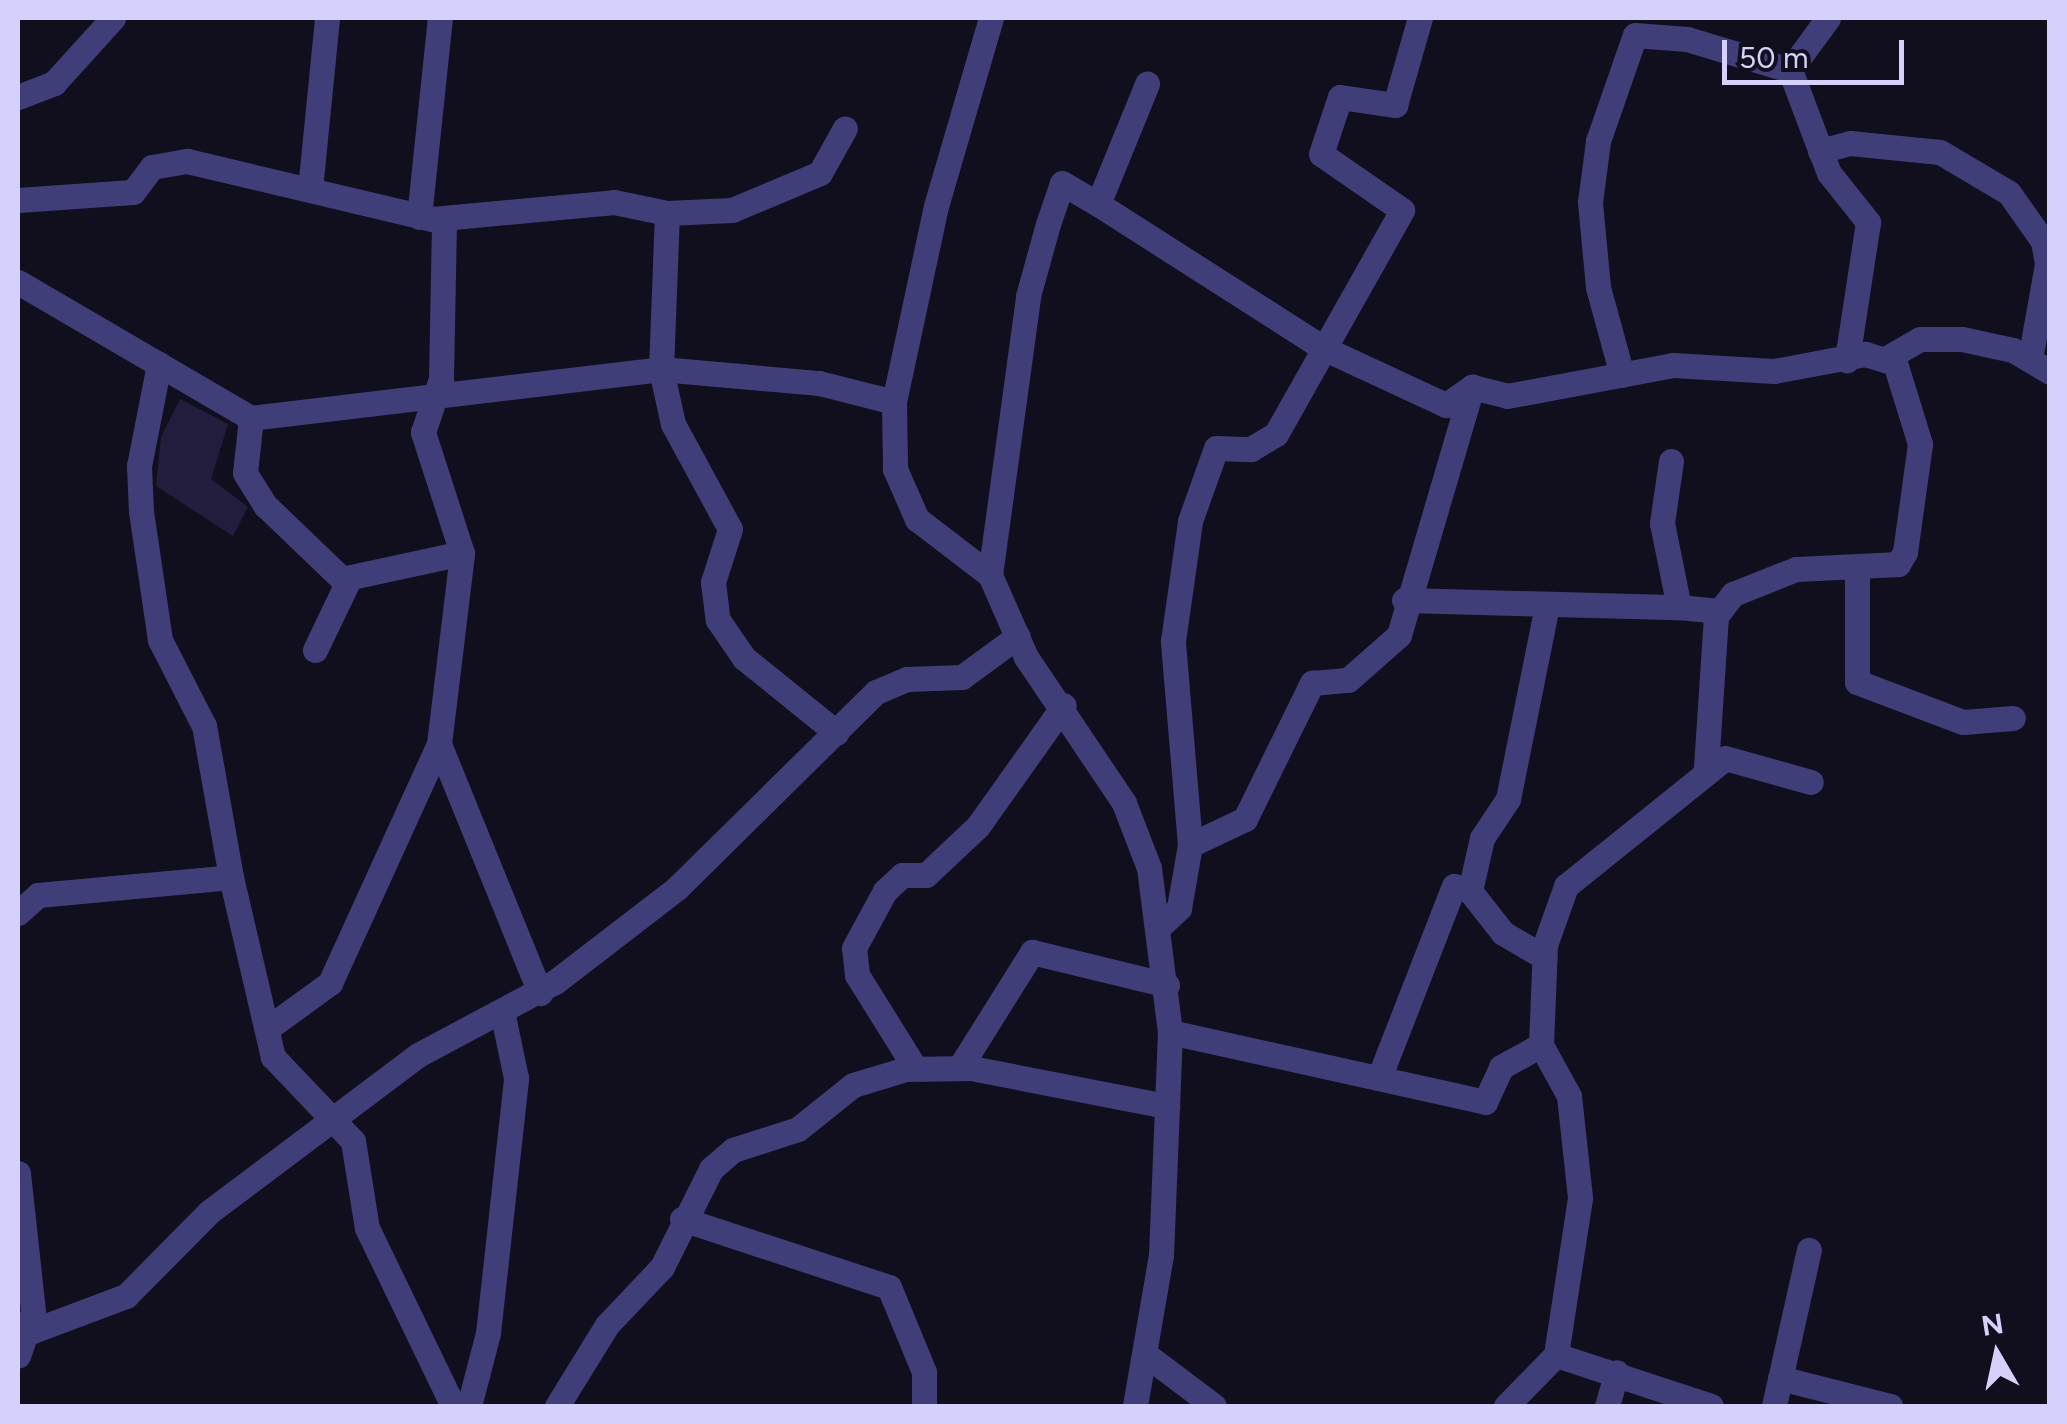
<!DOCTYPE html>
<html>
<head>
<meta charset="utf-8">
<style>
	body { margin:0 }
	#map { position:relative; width:2067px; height:1424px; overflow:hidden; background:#110f1e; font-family:Figtree,sans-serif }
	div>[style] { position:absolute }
	.building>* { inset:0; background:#231d3d }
	.minor>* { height:25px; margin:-12.5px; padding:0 12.5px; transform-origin:12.5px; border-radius:12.5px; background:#403e78 }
	.tertiary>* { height:25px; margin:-12.5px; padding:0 12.5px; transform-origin:12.5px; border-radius:12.5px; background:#403e78 }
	span { translate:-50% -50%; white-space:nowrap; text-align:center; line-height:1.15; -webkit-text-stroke:8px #110f1e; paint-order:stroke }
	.frame { position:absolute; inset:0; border:20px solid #d5d1fa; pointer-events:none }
	.north { position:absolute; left:1947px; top:1304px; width:100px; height:100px; -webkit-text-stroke:8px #110f1e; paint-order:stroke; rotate:351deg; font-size:28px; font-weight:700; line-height:40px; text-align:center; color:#d5d1fa }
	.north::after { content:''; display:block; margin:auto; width:35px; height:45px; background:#d5d1fa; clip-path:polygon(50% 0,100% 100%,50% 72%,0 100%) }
	.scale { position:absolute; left:1722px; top:40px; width:182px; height:45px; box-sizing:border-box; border:5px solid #d5d1fa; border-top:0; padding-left:12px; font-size:30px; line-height:35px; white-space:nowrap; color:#d5d1fa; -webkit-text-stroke:8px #110f1e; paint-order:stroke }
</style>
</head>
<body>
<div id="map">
	<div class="building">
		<i style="clip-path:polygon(180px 399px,228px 424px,211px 479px,248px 507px,233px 536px,156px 486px,161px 437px)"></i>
	</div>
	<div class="minor">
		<i style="left:1828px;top:18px;width:64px;rotate:126.2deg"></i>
		<i style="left:1790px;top:70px;width:110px;rotate:69.3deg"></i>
		<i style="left:1829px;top:173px;width:63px;rotate:51.5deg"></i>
		<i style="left:1868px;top:222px;width:140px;rotate:98.7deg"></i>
		<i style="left:18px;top:97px;width:39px;rotate:-21deg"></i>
		<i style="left:54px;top:83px;width:88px;rotate:-47.8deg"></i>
		<i style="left:1820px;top:151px;width:31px;rotate:-15deg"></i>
		<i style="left:1850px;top:143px;width:90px;rotate:5.7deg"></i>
		<i style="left:1940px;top:152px;width:80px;rotate:30.7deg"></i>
		<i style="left:2009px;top:193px;width:59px;rotate:54.7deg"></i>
		<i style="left:2043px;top:241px;width:23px;rotate:80deg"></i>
		<i style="left:2047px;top:264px;width:97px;rotate:100.1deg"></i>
		<i style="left:310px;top:189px;width:172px;rotate:-84.3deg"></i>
		<i style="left:18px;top:200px;width:115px;rotate:-4deg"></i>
		<i style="left:133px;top:192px;width:31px;rotate:-53deg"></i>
		<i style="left:152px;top:167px;width:36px;rotate:-10deg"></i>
		<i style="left:187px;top:161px;width:252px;rotate:13.3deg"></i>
		<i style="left:432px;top:219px;width:183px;rotate:-5.3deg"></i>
		<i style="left:614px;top:202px;width:54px;rotate:11.7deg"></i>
		<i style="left:667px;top:213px;width:65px;rotate:-2.6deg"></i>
		<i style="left:732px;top:210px;width:95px;rotate:-22.8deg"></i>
		<i style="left:820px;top:173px;width:51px;rotate:-60.9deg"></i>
		<i style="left:1098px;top:204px;width:267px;rotate:32.6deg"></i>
		<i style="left:1323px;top:348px;width:136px;rotate:24.9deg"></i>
		<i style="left:1446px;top:405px;width:32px;rotate:-35deg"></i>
		<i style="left:1472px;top:387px;width:36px;rotate:14deg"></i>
		<i style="left:1507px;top:396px;width:169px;rotate:-10.6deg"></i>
		<i style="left:1673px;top:365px;width:101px;rotate:3.4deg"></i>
		<i style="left:1774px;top:371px;width:93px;rotate:-10.6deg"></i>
		<i style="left:1865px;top:354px;width:31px;rotate:17deg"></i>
		<i style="left:1895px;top:363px;width:85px;rotate:72.8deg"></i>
		<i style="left:1920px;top:444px;width:109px;rotate:97.9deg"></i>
		<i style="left:1905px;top:552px;width:14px;rotate:120deg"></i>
		<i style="left:1898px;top:564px;width:102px;rotate:177.2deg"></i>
		<i style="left:1796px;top:569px;width:68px;rotate:158.4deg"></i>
		<i style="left:1733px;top:594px;width:28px;rotate:128deg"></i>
		<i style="left:1716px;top:616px;width:152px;rotate:93.8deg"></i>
		<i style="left:667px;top:213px;width:156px;rotate:92.2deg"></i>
		<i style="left:661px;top:369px;width:56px;rotate:77.7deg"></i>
		<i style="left:673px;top:424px;width:119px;rotate:61.5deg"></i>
		<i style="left:730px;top:529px;width:56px;rotate:107.8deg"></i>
		<i style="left:713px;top:582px;width:38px;rotate:83deg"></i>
		<i style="left:718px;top:620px;width:46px;rotate:55.6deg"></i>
		<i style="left:744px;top:658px;width:119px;rotate:38.9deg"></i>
		<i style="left:419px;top:217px;width:200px;rotate:-84deg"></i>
		<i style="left:18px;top:282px;width:270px;rotate:30.3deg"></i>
		<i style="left:251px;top:418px;width:413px;rotate:-6.8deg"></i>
		<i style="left:661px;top:369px;width:159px;rotate:5.1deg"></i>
		<i style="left:819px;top:383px;width:77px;rotate:14.2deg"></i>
		<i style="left:1885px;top:359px;width:40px;rotate:-29.7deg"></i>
		<i style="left:1920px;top:339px;width:42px"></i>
		<i style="left:1962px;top:339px;width:52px;rotate:12.2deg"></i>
		<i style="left:2013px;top:350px;width:43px;rotate:30.7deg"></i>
		<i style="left:1622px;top:375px;width:91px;rotate:-105.3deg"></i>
		<i style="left:1598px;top:287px;width:85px;rotate:-95.4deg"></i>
		<i style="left:1590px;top:202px;width:62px;rotate:-82.5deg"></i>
		<i style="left:1598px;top:141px;width:112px;rotate:-70.8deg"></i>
		<i style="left:1635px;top:35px;width:52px;rotate:4.4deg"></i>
		<i style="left:1687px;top:39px;width:108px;rotate:16.8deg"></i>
		<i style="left:251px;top:418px;width:55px;rotate:96.2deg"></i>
		<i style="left:245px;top:473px;width:39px;rotate:58deg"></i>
		<i style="left:266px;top:506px;width:105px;rotate:43.8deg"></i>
		<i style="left:342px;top:579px;width:123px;rotate:-12.2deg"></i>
		<i style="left:1671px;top:461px;width:63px;rotate:98.3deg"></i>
		<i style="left:1662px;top:523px;width:86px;rotate:78.6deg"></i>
		<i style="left:1679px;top:607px;width:41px;rotate:5.6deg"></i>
		<i style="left:1857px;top:567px;width:115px;rotate:90deg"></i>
		<i style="left:1857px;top:682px;width:113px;rotate:20.7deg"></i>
		<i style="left:1963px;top:722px;width:50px;rotate:-4.6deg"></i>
		<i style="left:990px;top:575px;width:282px;rotate:-82.2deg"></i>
		<i style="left:1028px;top:296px;width:75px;rotate:-74.5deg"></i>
		<i style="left:1048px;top:224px;width:43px;rotate:-71.1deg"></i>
		<i style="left:1062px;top:183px;width:42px;rotate:30.3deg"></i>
		<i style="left:1098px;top:204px;width:130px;rotate:-67.8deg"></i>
		<i style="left:1404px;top:600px;width:275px;rotate:1.5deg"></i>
		<i style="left:315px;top:650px;width:79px;rotate:-64.4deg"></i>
		<i style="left:439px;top:744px;width:269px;rotate:67.9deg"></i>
		<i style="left:1190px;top:845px;width:205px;rotate:-94.8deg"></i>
		<i style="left:1173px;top:641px;width:121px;rotate:-81.9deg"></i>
		<i style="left:1190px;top:521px;width:77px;rotate:-70.4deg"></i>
		<i style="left:1216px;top:448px;width:35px;rotate:2deg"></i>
		<i style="left:1251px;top:449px;width:29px;rotate:-31deg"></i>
		<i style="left:1276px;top:434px;width:257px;rotate:-60.6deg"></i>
		<i style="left:1402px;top:210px;width:98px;rotate:-145.3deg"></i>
		<i style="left:1321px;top:154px;width:60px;rotate:-71.6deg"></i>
		<i style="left:1340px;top:97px;width:56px;rotate:8.3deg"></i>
		<i style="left:1395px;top:105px;width:91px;rotate:-74deg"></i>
		<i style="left:231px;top:877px;width:185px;rotate:76.9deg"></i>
		<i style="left:273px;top:1057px;width:116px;rotate:46.4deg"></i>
		<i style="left:353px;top:1141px;width:88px;rotate:80.9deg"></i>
		<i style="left:367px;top:1228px;width:198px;rotate:64.2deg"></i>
		<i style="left:1470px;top:891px;width:53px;rotate:51.8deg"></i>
		<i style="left:1503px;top:933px;width:48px;rotate:30.3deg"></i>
		<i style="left:18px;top:913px;width:27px;rotate:-42deg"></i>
		<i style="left:38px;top:895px;width:194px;rotate:-5.3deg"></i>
		<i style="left:231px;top:877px;width:153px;rotate:-100.1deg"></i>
		<i style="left:204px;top:726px;width:97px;rotate:-117.1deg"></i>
		<i style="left:160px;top:640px;width:129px;rotate:-98.4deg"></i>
		<i style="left:141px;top:512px;width:46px;rotate:-92.5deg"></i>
		<i style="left:139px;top:466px;width:104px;rotate:-78.9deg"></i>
		<i style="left:1161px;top:925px;width:25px;rotate:-43deg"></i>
		<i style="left:1179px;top:908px;width:64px;rotate:-80.1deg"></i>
		<i style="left:1190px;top:845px;width:61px;rotate:-25.3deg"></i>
		<i style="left:1245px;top:819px;width:152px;rotate:-63.8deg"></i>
		<i style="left:1312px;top:683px;width:36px;rotate:-5deg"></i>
		<i style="left:1348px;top:680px;width:68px;rotate:-41.4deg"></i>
		<i style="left:1399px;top:635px;width:259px;rotate:-73.6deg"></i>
		<i style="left:268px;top:1028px;width:77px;rotate:-36deg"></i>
		<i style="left:330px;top:983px;width:263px;rotate:-65.5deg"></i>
		<i style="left:439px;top:744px;width:192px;rotate:-83.1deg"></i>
		<i style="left:462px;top:553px;width:127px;rotate:-107.9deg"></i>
		<i style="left:423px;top:432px;width:56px;rotate:-71.2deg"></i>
		<i style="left:441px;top:379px;width:160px;rotate:-88.9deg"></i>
		<i style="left:1170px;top:1032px;width:323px;rotate:12.5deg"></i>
		<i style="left:1485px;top:1102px;width:38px;rotate:-65deg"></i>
		<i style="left:1501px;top:1067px;width:46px;rotate:-28.8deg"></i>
		<i style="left:1541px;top:1045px;width:100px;rotate:-87.7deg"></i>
		<i style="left:1545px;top:945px;width:63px;rotate:-70.4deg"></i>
		<i style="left:1566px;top:886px;width:204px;rotate:-38.8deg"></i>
		<i style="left:1725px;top:758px;width:89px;rotate:15.6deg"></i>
		<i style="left:1541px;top:1045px;width:58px;rotate:61.2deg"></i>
		<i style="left:1569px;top:1096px;width:103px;rotate:83.8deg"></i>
		<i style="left:1580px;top:1198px;width:159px;rotate:98.7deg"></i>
		<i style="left:1556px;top:1355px;width:163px;rotate:18.2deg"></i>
		<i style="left:960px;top:1067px;width:136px;rotate:-57.9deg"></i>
		<i style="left:1032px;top:952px;width:139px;rotate:13.7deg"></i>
		<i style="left:915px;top:1068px;width:110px;rotate:-121.9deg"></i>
		<i style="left:857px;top:975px;width:27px;rotate:-96deg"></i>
		<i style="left:854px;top:948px;width:65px;rotate:-61.5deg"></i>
		<i style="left:885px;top:891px;width:23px;rotate:-43deg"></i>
		<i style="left:902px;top:875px;width:24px"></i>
		<i style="left:926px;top:875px;width:71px;rotate:-43.3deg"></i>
		<i style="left:978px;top:826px;width:148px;rotate:-54.6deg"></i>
		<i style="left:1379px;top:1078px;width:206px;rotate:-68.7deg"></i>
		<i style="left:1454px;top:886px;width:17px;rotate:17deg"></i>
		<i style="left:1470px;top:891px;width:54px;rotate:-77.2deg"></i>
		<i style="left:1482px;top:838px;width:47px;rotate:-56.3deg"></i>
		<i style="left:1508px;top:799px;width:197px;rotate:-78.6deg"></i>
		<i style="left:18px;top:1173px;width:140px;rotate:83.8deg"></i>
		<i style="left:33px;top:1312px;width:46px;rotate:108.8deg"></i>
		<i style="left:682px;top:1219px;width:218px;rotate:18.2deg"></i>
		<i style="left:889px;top:1287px;width:92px;rotate:67.6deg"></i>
		<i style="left:924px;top:1372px;width:34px;rotate:90deg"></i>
		<i style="left:30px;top:1332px;width:103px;rotate:-20.6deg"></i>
		<i style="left:126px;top:1296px;width:118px;rotate:-45.3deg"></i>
		<i style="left:209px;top:1212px;width:261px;rotate:-36.9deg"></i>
		<i style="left:418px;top:1055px;width:155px;rotate:-28.1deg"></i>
		<i style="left:555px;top:982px;width:154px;rotate:-37.6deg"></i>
		<i style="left:677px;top:888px;width:279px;rotate:-44.6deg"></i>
		<i style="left:876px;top:692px;width:34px;rotate:-23deg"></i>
		<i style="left:907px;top:679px;width:55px;rotate:-2.1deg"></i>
		<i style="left:962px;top:677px;width:69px;rotate:-36.2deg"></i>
		<i style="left:1145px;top:1354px;width:86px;rotate:37deg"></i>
		<i style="left:1780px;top:1378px;width:114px;rotate:14.3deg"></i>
		<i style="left:469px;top:1406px;width:75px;rotate:-75.4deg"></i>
		<i style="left:488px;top:1333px;width:257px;rotate:-83.7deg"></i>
		<i style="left:516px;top:1078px;width:63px;rotate:-101.8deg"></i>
		<i style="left:557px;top:1406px;width:95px;rotate:-58.3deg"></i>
		<i style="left:607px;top:1325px;width:80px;rotate:-46.5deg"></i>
		<i style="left:662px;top:1267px;width:110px;rotate:-63.4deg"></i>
		<i style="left:711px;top:1169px;width:29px;rotate:-41deg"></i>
		<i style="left:733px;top:1150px;width:68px;rotate:-17.9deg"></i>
		<i style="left:798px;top:1129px;width:70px;rotate:-38.7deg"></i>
		<i style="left:853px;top:1085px;width:55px;rotate:-16.8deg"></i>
		<i style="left:906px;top:1069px;width:65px;rotate:-0.9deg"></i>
		<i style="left:971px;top:1068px;width:200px;rotate:11deg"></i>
		<i style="left:1506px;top:1406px;width:71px;rotate:-45.6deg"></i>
		<i style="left:1607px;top:1406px;width:35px;rotate:-74deg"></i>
		<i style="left:1774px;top:1406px;width:160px;rotate:-77.4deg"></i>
	</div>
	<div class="tertiary">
		<i style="left:991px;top:18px;width:196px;rotate:106.3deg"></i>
		<i style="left:936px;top:206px;width:200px;rotate:102.1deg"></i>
		<i style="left:894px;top:402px;width:67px;rotate:89.1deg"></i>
		<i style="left:895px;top:469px;width:55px;rotate:66.3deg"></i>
		<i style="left:917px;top:519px;width:92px;rotate:37.5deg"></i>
		<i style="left:990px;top:575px;width:90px;rotate:66.3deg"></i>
		<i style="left:1026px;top:657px;width:176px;rotate:56.1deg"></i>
		<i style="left:1124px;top:803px;width:70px;rotate:69deg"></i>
		<i style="left:1149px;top:868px;width:165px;rotate:82.7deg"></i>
		<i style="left:1170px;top:1032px;width:223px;rotate:92.3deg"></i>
		<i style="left:1161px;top:1255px;width:153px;rotate:99.8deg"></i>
	</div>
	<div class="frame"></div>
	<div class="north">N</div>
	<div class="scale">50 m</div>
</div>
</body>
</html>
